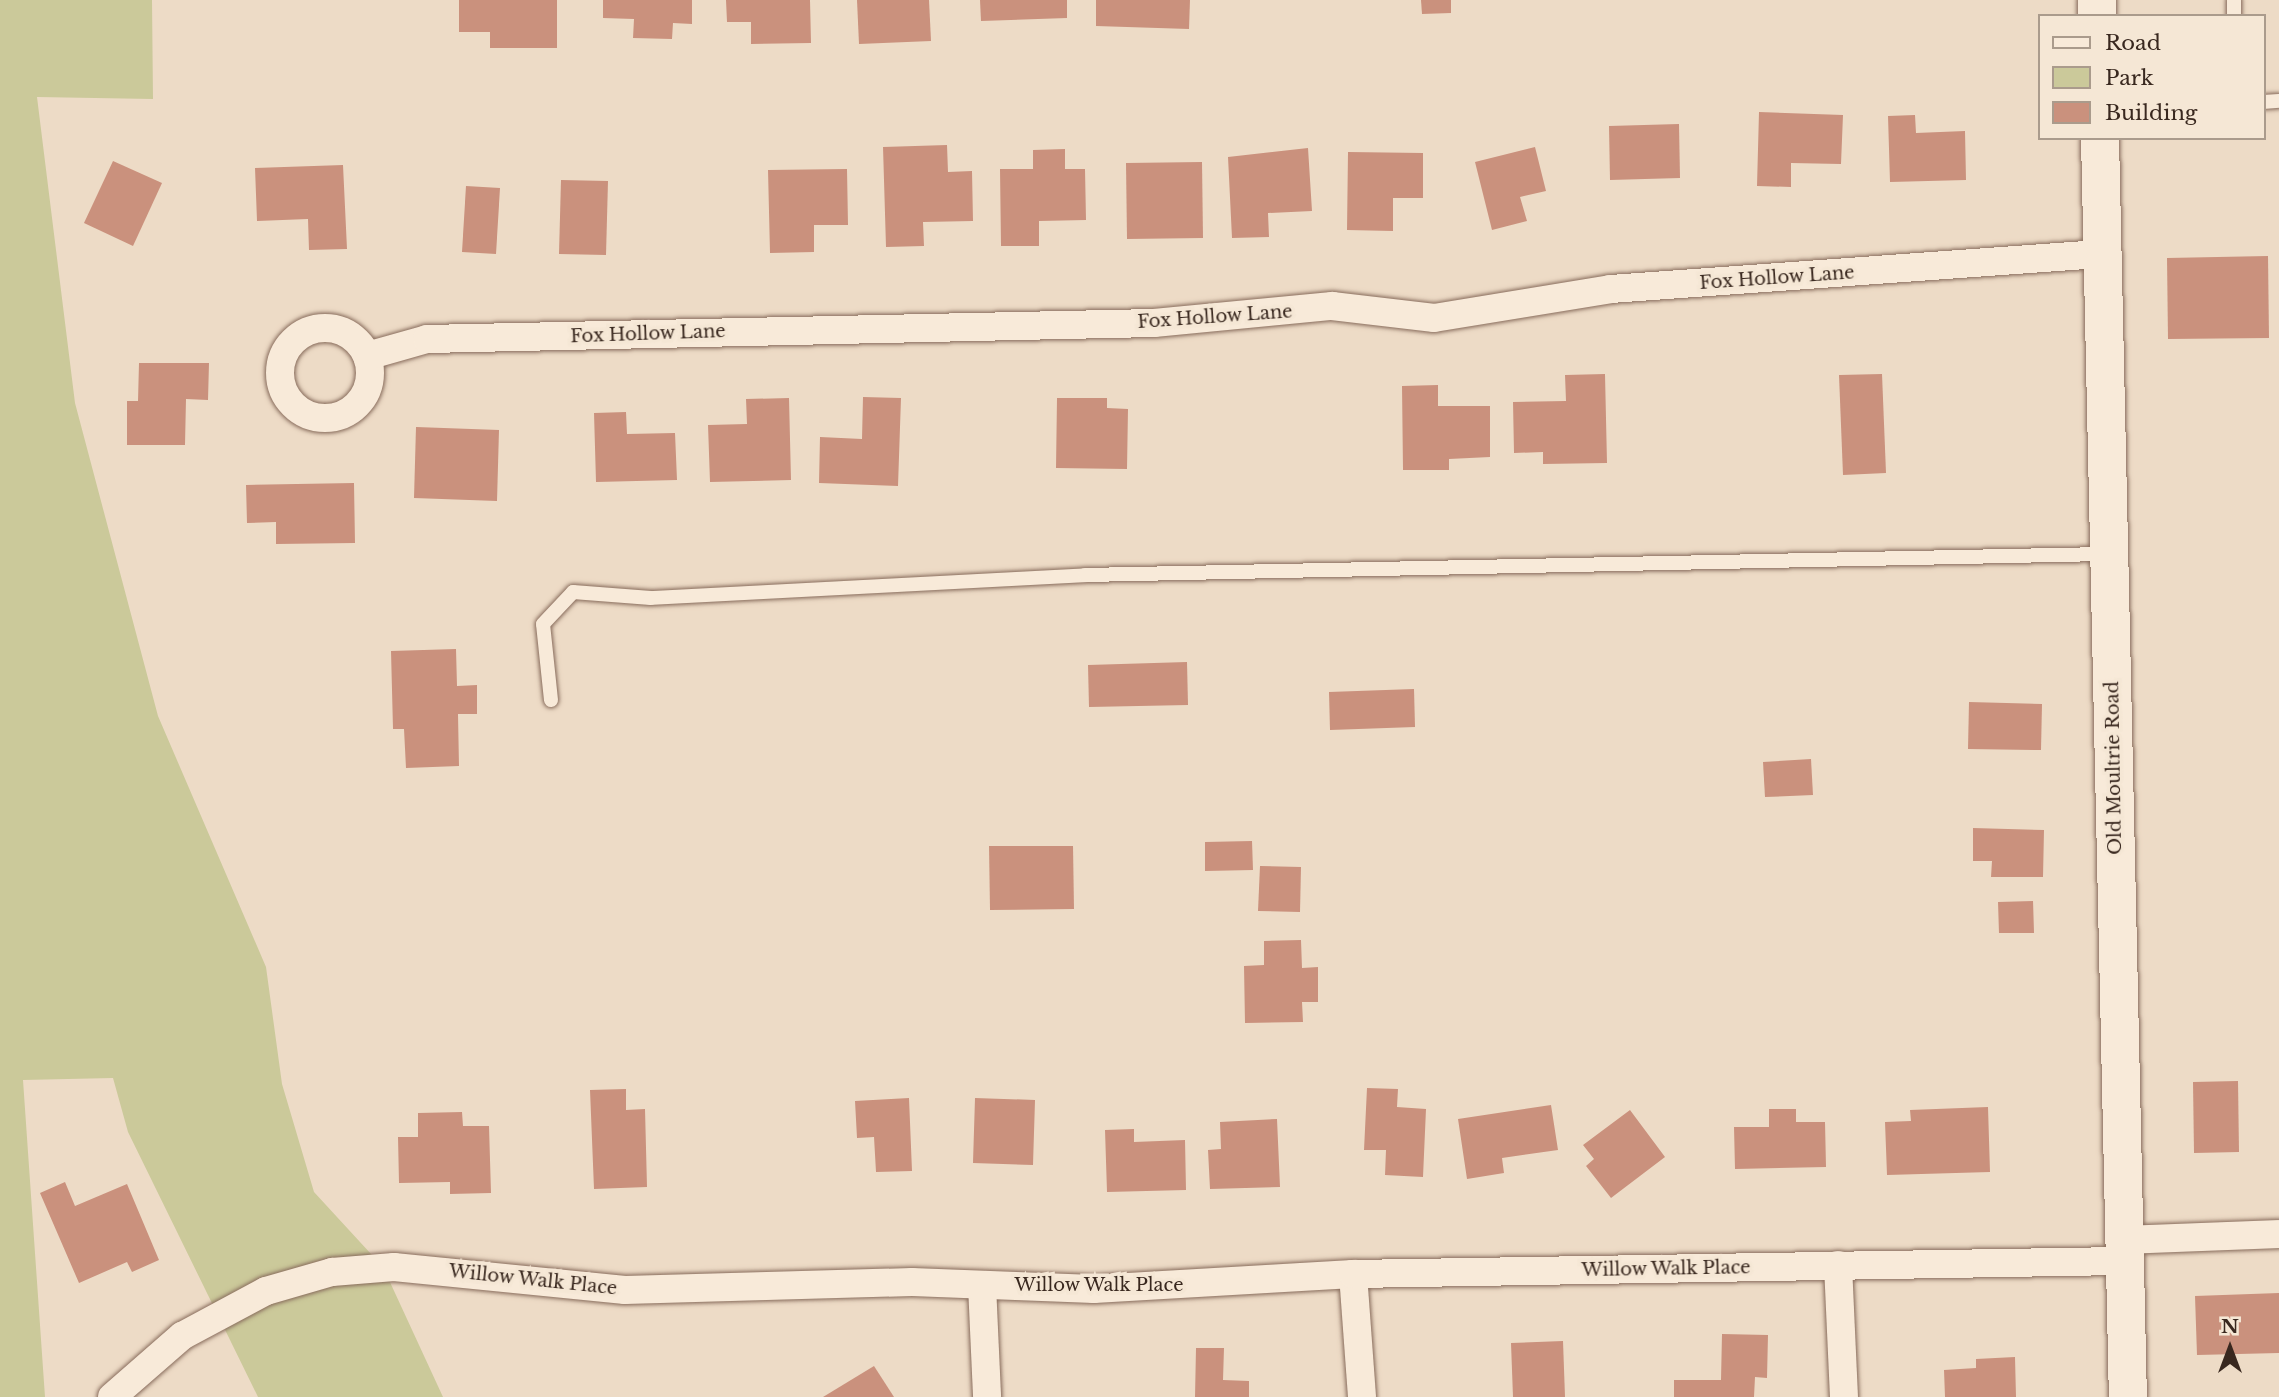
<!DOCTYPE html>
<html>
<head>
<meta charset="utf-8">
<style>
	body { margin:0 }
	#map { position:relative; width:2279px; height:1397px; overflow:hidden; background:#eddbc6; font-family:"Libre Baskerville",serif }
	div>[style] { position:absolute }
	.green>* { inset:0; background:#cbc99a }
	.building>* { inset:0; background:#ca917d }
	.roads { filter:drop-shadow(0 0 2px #886c5c) drop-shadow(0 0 2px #886c5c) }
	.lane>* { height:14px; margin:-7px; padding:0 7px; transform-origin:7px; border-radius:7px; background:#f8ead9 }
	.street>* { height:28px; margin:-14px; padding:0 14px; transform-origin:14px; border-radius:14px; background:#f8ead9 }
	.street>.ring { margin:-14px; padding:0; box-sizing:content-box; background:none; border:28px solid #f8ead9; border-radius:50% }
	.secondary>* { height:38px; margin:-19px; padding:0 19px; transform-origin:19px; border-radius:19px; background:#f8ead9 }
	span { translate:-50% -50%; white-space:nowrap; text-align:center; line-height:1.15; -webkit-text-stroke:7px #f5e7d5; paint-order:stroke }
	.street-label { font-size:18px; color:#39281f }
	.legend { position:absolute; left:2038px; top:14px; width:228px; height:126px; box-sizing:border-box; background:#f5e7d5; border:2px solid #aa9b8c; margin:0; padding:9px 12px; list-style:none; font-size:21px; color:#39281f }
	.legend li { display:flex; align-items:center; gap:14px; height:35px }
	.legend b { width:35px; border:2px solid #aa9b8c }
	.north { position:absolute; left:2195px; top:1313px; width:70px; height:70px; -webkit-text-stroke:5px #f5e7d5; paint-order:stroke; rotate:0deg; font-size:19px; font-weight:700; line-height:28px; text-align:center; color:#39281f }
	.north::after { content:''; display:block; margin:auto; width:24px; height:32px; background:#39281f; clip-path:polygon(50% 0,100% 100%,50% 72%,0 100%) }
</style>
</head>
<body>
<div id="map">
	<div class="green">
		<i style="clip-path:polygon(0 0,152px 0,153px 99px,37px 97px,75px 403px,158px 716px,266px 967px,282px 1084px,314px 1192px,383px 1267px,443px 1397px,258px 1397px,128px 1132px,113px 1078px,23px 1080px,45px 1397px,0 1397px)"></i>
	</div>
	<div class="building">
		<i style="clip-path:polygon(459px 0,557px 0,557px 48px,490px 48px,490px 32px,459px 32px)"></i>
		<i style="clip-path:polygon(603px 0,692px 0,692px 24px,673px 23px,672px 39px,633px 38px,634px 19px,603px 18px)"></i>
		<i style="clip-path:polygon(726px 0,810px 0,811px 43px,751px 44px,751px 22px,727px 22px)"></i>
		<i style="clip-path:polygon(857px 0,929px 0,931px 41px,859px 44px)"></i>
		<i style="clip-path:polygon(980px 0,1067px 0,1067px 18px,981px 21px)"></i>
		<i style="clip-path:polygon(1096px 0,1190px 0,1189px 29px,1096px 26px)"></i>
		<i style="clip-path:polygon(1421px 0,1451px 0,1451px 13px,1422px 14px)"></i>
		<i style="clip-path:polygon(1759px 112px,1843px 115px,1841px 164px,1791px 163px,1791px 187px,1757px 186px)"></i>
		<i style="clip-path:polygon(1915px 115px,1916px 133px,1965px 131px,1966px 180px,1890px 182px,1888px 116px)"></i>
		<i style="clip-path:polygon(1679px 124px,1680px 178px,1610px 180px,1609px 126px)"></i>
		<i style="clip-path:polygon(947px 145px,948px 172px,972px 171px,973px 221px,923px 222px,924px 246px,886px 247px,883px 147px)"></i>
		<i style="clip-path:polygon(1535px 147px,1546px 191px,1520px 197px,1527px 221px,1492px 230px,1475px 162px)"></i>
		<i style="clip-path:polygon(1308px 148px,1312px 211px,1268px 213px,1269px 237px,1232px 238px,1228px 157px)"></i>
		<i style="clip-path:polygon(1065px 149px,1065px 169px,1085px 169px,1086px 220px,1039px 221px,1039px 246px,1001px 246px,1000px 169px,1033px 169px,1033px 150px)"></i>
		<i style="clip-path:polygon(1348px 152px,1423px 153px,1423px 198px,1393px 198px,1393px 231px,1347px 230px)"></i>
		<i style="clip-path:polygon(113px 161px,162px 183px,133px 246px,84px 223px)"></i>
		<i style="clip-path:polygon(1202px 162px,1203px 238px,1127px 239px,1126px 163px)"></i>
		<i style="clip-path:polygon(343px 165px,347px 249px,309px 250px,308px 219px,257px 221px,255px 168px)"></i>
		<i style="clip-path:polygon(847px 169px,848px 225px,814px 225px,814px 252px,770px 253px,768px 170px)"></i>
		<i style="clip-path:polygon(561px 180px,608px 181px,606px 255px,559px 254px)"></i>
		<i style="clip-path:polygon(466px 186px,500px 188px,496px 254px,462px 252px)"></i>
		<i style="clip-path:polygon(2268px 256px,2269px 338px,2168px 339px,2167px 258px)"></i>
		<i style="clip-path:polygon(139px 363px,209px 363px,208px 400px,186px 399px,185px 445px,127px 445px,127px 401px,138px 401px)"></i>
		<i style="clip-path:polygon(1605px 374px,1607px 463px,1543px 464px,1543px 452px,1514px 453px,1513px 402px,1566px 401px,1565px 375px)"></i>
		<i style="clip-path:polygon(1882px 374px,1886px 473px,1843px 475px,1839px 375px)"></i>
		<i style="clip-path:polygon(1438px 385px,1438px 406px,1490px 406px,1490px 457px,1449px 459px,1449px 470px,1403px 470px,1402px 386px)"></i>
		<i style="clip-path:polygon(863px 397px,901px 398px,898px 486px,819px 483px,820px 437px,862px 439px)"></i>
		<i style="clip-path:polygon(789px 398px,791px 480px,710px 482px,708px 425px,747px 424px,746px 399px)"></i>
		<i style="clip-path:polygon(1057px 398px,1107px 398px,1107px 408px,1128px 409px,1127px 469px,1056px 468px)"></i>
		<i style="clip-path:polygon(626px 412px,627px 434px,675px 433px,677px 480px,596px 482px,594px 413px)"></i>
		<i style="clip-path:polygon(416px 427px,499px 430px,497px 501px,414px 498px)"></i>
		<i style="clip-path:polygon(354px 483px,355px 543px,276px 544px,276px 522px,247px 523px,246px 485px)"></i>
		<i style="clip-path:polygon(456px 649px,457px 686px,477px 685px,477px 714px,458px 714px,459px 766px,406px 768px,404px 729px,393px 729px,391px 651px)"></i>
		<i style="clip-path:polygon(1187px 662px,1188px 705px,1089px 707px,1088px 665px)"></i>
		<i style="clip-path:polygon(1414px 689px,1415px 727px,1330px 730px,1329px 692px)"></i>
		<i style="clip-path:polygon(1969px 702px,2042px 704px,2041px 750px,1968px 749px)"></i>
		<i style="clip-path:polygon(1811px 759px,1813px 795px,1765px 797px,1763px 762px)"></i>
		<i style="clip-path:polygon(1973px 828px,2044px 830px,2043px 877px,1991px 877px,1992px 861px,1973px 861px)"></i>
		<i style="clip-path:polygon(1252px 841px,1253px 870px,1205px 871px,1205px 842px)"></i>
		<i style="clip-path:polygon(989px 846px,1073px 846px,1074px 909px,990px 910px)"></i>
		<i style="clip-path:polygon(1260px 866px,1301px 867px,1300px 912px,1258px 911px)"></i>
		<i style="clip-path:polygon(2033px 901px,2034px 933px,1999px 933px,1998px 902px)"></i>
		<i style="clip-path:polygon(1301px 940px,1302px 968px,1318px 967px,1318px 1002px,1302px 1002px,1303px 1022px,1245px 1023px,1244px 966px,1264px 965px,1264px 941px)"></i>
		<i style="clip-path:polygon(2238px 1081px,2239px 1152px,2194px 1153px,2193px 1082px)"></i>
		<i style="clip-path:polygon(1367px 1088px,1398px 1089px,1397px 1107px,1426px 1109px,1423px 1177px,1385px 1175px,1386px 1150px,1364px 1150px)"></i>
		<i style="clip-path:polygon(626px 1089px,626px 1110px,645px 1109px,647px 1187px,594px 1189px,590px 1090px)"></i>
		<i style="clip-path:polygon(909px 1098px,912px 1171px,876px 1172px,874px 1137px,857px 1138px,855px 1101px)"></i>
		<i style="clip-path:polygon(975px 1098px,1035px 1100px,1033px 1165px,973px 1163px)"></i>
		<i style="clip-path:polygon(1551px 1105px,1558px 1150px,1502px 1158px,1504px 1173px,1467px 1179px,1458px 1119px)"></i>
		<i style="clip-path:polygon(1988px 1107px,1990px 1172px,1887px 1175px,1885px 1122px,1911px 1121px,1910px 1110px)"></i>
		<i style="clip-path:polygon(1769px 1109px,1796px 1109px,1796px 1122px,1825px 1122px,1826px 1167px,1735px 1169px,1734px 1127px,1769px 1127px)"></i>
		<i style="clip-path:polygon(1630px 1110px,1665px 1157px,1611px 1198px,1586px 1166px,1594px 1159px,1583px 1145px)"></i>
		<i style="clip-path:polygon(462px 1112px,463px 1126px,489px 1126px,491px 1193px,450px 1194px,450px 1182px,399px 1183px,398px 1137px,418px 1137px,418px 1113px)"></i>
		<i style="clip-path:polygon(1277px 1119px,1280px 1187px,1210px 1189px,1208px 1150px,1221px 1149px,1220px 1122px)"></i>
		<i style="clip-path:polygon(1134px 1129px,1134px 1142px,1185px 1140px,1186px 1190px,1107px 1192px,1105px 1130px)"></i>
		<i style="clip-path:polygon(65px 1182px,75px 1206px,127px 1184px,159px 1260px,132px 1272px,127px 1262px,79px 1283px,40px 1193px)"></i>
		<i style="clip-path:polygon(2279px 1293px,2279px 1353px,2197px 1355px,2195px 1296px)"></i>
		<i style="clip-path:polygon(1722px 1334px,1768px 1335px,1767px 1378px,1755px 1377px,1754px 1397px,1674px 1397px,1674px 1380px,1721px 1380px)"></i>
		<i style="clip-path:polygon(1563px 1341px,1565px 1397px,1513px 1397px,1511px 1343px)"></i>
		<i style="clip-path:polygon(1196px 1348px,1224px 1348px,1223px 1380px,1249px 1381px,1249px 1397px,1195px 1397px)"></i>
		<i style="clip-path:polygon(2015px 1357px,2016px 1397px,1945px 1397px,1944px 1370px,1976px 1368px,1976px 1359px)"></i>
		<i style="clip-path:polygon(874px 1366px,894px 1397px,823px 1397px)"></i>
	</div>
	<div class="roads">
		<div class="lane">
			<i style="left:2234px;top:0;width:16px;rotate:90deg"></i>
			<i style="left:2263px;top:102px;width:16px;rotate:-4deg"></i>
			<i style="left:551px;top:700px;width:76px;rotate:-96deg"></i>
			<i style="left:543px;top:624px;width:44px;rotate:-46.8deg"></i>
			<i style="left:573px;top:592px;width:78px;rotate:4.4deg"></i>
			<i style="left:651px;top:598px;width:435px;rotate:-3deg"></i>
			<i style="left:1085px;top:575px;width:1023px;rotate:-1.18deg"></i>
		</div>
		<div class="street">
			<i class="ring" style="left:280px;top:328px;width:62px;height:62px"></i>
			<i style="left:367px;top:356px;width:62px;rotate:-15.8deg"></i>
			<i style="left:427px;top:339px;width:727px;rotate:-1.26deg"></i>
			<i style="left:1154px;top:323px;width:179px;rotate:-5.5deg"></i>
			<i style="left:1332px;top:306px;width:103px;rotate:6.7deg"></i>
			<i style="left:1434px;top:318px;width:179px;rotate:-9.3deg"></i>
			<i style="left:1611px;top:289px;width:492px;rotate:-4.1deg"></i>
			<i style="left:2124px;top:1240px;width:155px;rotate:-2.2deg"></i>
			<i style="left:1838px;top:1265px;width:132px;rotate:87.4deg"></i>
			<i style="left:1353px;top:1274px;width:123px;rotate:85.8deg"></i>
			<i style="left:982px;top:1285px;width:112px;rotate:87.4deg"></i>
			<i style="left:112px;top:1397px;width:93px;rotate:-41.1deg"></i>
			<i style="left:182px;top:1336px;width:95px;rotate:-28.2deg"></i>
			<i style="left:266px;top:1291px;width:69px;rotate:-16.1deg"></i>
			<i style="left:332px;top:1272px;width:62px;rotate:-4.6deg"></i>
			<i style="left:394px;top:1267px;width:232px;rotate:5.7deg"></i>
			<i style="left:625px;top:1290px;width:287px;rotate:-1.6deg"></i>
			<i style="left:912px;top:1282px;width:182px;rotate:2.2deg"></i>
			<i style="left:1094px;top:1289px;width:259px;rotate:-3.3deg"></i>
			<i style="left:1353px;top:1274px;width:771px;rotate:-0.97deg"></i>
		</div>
		<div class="secondary">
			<i style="left:2097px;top:0;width:16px;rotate:90deg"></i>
			<i style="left:2100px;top:138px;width:1259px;rotate:88.73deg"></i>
		</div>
	</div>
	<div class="street-label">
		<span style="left:1777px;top:278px;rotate:-4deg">Fox Hollow Lane</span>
		<span style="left:1215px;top:317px;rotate:-4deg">Fox Hollow Lane</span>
		<span style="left:648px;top:334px;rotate:-2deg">Fox Hollow Lane</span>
		<span style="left:2114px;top:768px;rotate:-91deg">Old Moultrie Road</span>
		<span style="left:1666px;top:1269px;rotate:-1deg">Willow Walk Place</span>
		<span style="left:533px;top:1280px;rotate:6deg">Willow Walk Place</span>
		<span style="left:1099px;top:1285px">Willow Walk Place</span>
	</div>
	<ul class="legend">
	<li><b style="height:9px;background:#f8ead9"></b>Road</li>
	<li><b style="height:19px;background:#cbc99a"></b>Park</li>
	<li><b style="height:19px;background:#ca917d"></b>Building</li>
	</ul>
	<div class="north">N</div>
</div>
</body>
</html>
